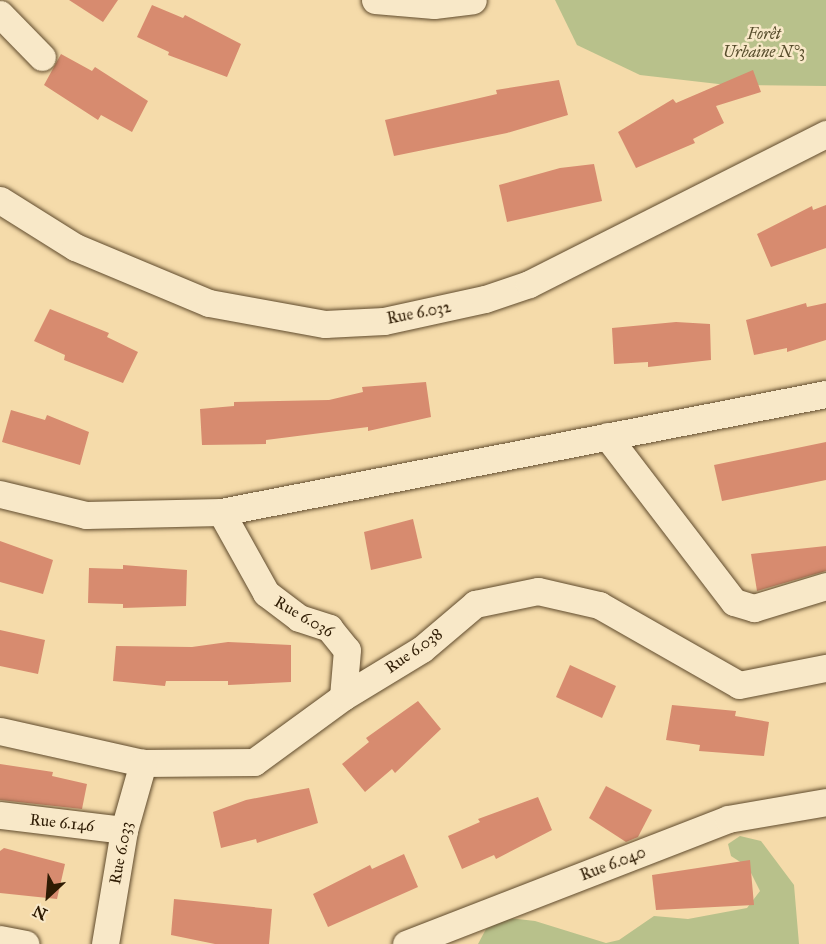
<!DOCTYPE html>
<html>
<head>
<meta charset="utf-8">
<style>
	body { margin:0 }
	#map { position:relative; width:826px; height:944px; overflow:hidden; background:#f5dbaa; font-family:"IM FELL Great Primer",serif }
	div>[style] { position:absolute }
	.green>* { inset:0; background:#b8c18b }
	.building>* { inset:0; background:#d78b6f }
	.roads { filter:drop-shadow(0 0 2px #604b2d) drop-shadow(0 0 2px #604b2d) }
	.street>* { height:27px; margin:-13.5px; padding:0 13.5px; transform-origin:13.5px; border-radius:13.5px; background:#f8e8c8 }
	span { translate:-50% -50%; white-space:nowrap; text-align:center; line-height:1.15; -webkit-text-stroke:5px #f8e8c8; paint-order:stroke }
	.park-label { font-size:16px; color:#574d2c; font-style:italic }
	.street-label { font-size:16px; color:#2e1b03 }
	.north { position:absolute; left:18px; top:866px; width:60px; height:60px; -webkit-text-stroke:4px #f8e8c8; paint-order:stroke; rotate:206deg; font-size:16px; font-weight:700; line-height:24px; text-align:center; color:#2e1b03 }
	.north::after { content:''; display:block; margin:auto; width:21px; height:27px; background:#2e1b03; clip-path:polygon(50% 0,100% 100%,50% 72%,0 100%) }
</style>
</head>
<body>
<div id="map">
	<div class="green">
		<i style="clip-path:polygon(555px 0,826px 0,826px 86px,727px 85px,640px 75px,577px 45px)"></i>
		<i style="clip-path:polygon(740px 836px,761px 841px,794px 885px,799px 944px,478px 944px,486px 929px,509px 918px,535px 921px,606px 943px,619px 940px,654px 916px,688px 919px,747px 908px,760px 891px,748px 867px,731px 856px,728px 844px)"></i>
	</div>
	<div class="building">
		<i style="clip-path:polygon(69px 0,118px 0,103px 22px)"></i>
		<i style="clip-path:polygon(152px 5px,183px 18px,185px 15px,241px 44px,227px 77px,168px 55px,169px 52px,137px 37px)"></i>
		<i style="clip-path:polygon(61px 54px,92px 71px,95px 67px,148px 101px,132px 132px,101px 115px,98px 120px,44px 85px)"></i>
		<i style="clip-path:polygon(753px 70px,761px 92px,716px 106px,724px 123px,693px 139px,695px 143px,636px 168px,618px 132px,673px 99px,676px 103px)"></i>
		<i style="clip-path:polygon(559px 80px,568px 115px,507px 133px,394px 156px,385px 120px,497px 94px,496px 90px)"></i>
		<i style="clip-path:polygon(594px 164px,602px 201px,507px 222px,499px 185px,560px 168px)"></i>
		<i style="clip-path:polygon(826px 205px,826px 248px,771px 267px,757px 234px,812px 206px,813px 210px)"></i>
		<i style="clip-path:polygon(806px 303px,807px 307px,826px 303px,826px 340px,787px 352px,787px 348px,754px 355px,746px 320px)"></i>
		<i style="clip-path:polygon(50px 309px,109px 333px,107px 337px,138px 352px,123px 383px,64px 360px,65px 355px,34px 341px)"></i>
		<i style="clip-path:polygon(676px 322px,710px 324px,711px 360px,648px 367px,648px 362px,614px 364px,612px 328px)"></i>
		<i style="clip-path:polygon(426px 382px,431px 417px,368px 431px,368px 427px,266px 440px,266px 444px,202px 445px,200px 409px,234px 406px,234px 402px,329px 400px,363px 392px,362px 387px)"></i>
		<i style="clip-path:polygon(11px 410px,45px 420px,47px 415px,89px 432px,80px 465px,2px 442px)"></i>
		<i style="clip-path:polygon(826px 442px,826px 480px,722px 501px,714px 465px)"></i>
		<i style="clip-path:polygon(413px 519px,422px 558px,371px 570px,364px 532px)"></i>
		<i style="clip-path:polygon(0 541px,53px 560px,43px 594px,0 582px)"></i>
		<i style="clip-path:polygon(826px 546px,826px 571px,757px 591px,751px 554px)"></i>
		<i style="clip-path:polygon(123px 565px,187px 570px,186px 606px,123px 608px,123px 604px,88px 603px,89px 568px,123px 569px)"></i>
		<i style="clip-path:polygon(0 630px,45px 640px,38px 674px,0 666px)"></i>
		<i style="clip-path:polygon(228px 642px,291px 645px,291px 682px,228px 685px,228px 681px,166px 681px,165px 686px,113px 681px,116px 646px,192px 647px)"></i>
		<i style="clip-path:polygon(570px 665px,616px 686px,602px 718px,556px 697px)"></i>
		<i style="clip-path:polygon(418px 701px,441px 729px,395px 773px,392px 769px,365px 792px,342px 764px,369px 742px,366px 738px)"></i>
		<i style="clip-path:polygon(672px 705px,736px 711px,735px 716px,769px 722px,764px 756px,699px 751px,700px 745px,666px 740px)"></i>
		<i style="clip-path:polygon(0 764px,53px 772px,52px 776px,87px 784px,82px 809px,0 800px)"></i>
		<i style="clip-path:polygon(606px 786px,652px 810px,638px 837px,626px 842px,589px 818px)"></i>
		<i style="clip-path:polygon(309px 788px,318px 823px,257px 843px,256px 839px,221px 848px,213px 812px,246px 800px)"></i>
		<i style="clip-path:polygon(538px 797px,552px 830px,496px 859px,494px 855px,462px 869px,448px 836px,480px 822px,478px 819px)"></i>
		<i style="clip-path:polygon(4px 848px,65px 864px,57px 899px,0 893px,0 851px)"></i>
		<i style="clip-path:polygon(404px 854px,418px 887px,328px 927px,313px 894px,370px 865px,372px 869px)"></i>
		<i style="clip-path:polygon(750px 860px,754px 905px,656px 910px,652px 875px)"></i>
		<i style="clip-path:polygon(174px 899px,272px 909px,269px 944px,215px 944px,171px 935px)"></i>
	</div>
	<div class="roads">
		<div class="street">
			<i style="left:375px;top:0;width:59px;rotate:4.8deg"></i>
			<i style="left:434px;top:5px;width:39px;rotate:-7deg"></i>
			<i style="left:0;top:14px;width:60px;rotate:45.7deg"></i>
			<i style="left:0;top:200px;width:89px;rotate:32.1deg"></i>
			<i style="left:75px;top:247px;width:145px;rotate:22.7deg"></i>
			<i style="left:209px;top:303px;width:118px;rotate:10.3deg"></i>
			<i style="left:325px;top:324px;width:59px;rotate:-2.9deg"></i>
			<i style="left:384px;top:321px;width:103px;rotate:-12.3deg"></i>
			<i style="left:485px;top:299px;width:46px;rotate:-18.8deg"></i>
			<i style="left:529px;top:284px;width:333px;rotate:-26.8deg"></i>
			<i style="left:607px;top:436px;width:209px;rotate:52.6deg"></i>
			<i style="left:734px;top:602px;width:21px;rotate:17deg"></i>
			<i style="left:754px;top:608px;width:75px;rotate:-17deg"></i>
			<i style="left:0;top:494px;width:89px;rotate:13.7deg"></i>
			<i style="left:86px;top:515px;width:135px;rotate:-1.3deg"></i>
			<i style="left:221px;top:512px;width:616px;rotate:-11.04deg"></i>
			<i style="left:221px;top:512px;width:93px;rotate:60.9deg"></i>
			<i style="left:266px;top:593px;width:41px;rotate:37.1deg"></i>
			<i style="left:299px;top:618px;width:32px;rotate:18deg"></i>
			<i style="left:329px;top:628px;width:28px;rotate:51deg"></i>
			<i style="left:347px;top:650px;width:47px;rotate:94.9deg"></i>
			<i style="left:0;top:731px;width:147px;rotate:12.6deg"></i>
			<i style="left:143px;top:763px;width:111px;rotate:-0.5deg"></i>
			<i style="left:254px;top:762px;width:110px;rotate:-36.1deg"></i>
			<i style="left:343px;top:697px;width:92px;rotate:-31.3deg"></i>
			<i style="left:422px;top:649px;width:70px;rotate:-40.3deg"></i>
			<i style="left:475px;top:604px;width:64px;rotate:-11.7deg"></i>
			<i style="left:538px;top:591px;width:63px;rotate:12.9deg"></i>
			<i style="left:599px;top:605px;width:161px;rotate:29.7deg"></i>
			<i style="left:739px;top:685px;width:89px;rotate:-11.1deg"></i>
			<i style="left:0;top:815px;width:125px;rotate:6.9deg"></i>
			<i style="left:0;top:939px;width:26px;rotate:11deg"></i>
			<i style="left:105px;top:944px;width:116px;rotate:-80.5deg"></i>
			<i style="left:124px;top:830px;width:70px;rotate:-74.2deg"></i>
			<i style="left:406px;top:944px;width:345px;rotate:-21.2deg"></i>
			<i style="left:728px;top:819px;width:99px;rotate:-9.8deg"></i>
		</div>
	</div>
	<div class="park-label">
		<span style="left:764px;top:43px">Forêt<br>Urbaine N°3</span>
	</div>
	<div class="street-label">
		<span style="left:419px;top:313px;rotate:-11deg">Rue 6.032</span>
		<span style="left:304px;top:617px;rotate:30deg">Rue 6.036</span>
		<span style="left:414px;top:651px;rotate:-35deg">Rue 6.038</span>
		<span style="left:62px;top:823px;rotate:6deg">Rue 6.146</span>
		<span style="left:121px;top:853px;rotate:-79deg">Rue 6.033</span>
		<span style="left:613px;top:864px;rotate:-21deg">Rue 6.040</span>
	</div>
	<div class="north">N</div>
</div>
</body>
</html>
